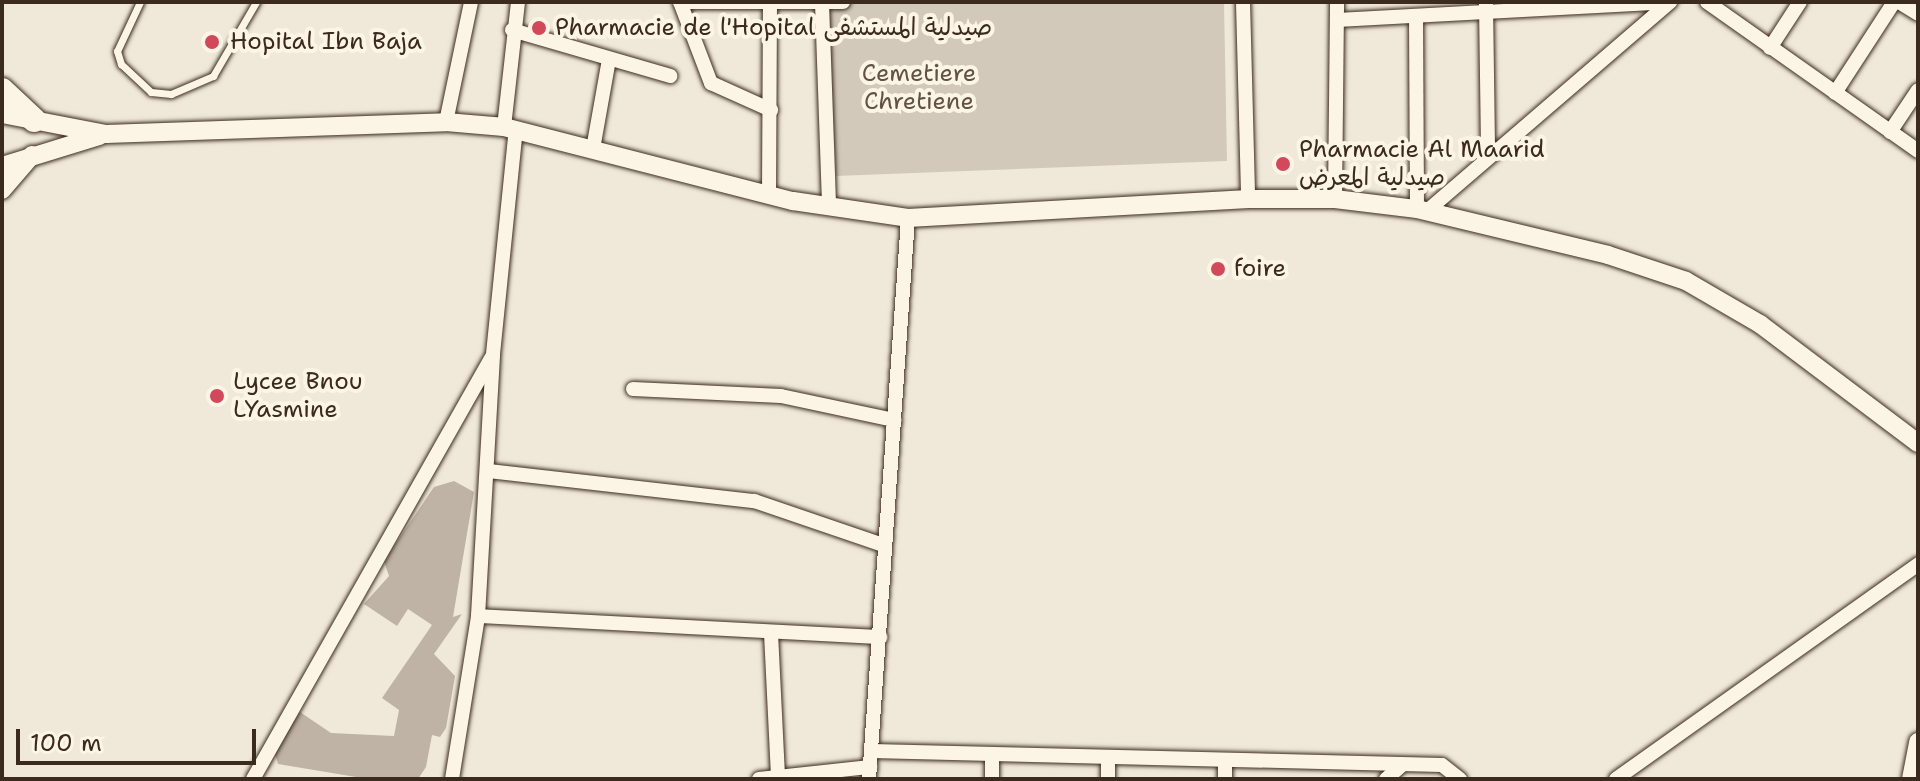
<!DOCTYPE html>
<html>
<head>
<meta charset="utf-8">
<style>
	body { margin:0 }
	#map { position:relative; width:1920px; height:781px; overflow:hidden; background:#f0e9d9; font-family:"Shantell Sans","Playpen Sans Arabic",sans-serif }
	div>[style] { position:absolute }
	.green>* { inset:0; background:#d2c9ba }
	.building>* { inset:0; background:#beb3a4 }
	.roads { filter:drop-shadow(0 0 2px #3b2a1e) drop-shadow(0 0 2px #3b2a1e) }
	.service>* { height:7px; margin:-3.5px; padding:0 3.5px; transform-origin:3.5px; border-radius:3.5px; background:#fcf5e5 }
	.minor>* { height:14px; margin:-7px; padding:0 7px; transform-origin:7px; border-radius:7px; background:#fcf5e5 }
	.tertiary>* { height:18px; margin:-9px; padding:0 9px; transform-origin:9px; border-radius:9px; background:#fcf5e5 }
	.primary>* { height:24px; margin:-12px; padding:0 12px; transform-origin:12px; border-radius:12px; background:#fcf5e5 }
	.dots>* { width:22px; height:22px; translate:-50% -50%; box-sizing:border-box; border:4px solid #fcf5e5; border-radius:50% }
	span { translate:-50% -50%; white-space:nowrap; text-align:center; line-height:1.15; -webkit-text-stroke:8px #fcf5e5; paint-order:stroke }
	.poi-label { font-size:24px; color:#3b2a1e }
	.left { translate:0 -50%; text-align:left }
	.park-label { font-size:24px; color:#615245 }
	.frame { position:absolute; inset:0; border:4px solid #3b2a1e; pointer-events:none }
	.scale { position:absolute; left:16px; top:729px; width:240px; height:36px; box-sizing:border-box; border:4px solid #3b2a1e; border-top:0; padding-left:10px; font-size:24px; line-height:28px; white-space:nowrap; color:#3b2a1e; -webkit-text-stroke:6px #fcf5e5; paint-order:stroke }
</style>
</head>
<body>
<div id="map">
	<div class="green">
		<i style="clip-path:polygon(827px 2px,1224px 2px,1227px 161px,836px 176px)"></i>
	</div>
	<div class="building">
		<i style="clip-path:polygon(454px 481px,474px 492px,453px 617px,462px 614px,434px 654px,455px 676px,446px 728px,440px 737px,432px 735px,426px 767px,418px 779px,368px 779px,278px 764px,274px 751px,300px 712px,331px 733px,394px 736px,399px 710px,382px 698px,432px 625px,408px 609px,397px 626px,364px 604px,389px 576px,384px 561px,434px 487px)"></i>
	</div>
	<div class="roads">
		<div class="service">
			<i style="left:140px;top:2px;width:54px;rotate:115.1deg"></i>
			<i style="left:117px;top:51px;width:14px;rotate:73deg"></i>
			<i style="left:121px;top:64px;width:41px;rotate:43deg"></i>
			<i style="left:151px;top:92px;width:20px;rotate:6deg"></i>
			<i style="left:171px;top:94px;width:46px;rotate:-23.2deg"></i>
			<i style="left:213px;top:76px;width:86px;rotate:-59.8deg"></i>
		</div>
		<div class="minor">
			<i style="left:680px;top:2px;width:163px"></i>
			<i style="left:680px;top:2px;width:87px;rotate:69.1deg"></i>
			<i style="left:711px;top:83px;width:66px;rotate:24.2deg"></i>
			<i style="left:1243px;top:2px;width:197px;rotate:88.5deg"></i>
			<i style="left:1707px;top:2px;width:258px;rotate:35.2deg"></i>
			<i style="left:1899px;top:2px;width:22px;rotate:32deg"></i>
			<i style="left:822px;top:3px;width:205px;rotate:88deg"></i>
			<i style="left:1486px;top:4px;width:152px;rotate:89.2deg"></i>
			<i style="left:1416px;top:16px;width:193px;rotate:89.7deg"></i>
			<i style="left:1337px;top:20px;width:330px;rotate:-3.1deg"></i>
			<i style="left:512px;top:30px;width:165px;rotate:16.2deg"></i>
			<i style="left:1770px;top:48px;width:55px;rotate:-56.9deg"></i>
			<i style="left:1835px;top:93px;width:108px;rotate:-57deg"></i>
			<i style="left:446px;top:122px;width:123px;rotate:-78.2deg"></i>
			<i style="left:504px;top:127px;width:126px;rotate:-83.6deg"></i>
			<i style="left:1890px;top:132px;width:50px;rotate:-56.3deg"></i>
			<i style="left:593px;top:149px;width:91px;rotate:-79.9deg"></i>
			<i style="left:769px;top:194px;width:187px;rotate:-89.7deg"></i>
			<i style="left:1335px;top:199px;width:197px;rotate:-89.4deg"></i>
			<i style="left:1427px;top:211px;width:321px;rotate:-40.7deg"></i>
			<i style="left:633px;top:389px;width:148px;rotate:2.7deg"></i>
			<i style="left:781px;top:396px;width:116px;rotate:12deg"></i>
			<i style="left:489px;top:471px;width:267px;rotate:6.5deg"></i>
			<i style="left:754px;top:501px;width:136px;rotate:18.8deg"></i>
			<i style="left:478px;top:616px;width:403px;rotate:3deg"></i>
			<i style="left:771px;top:633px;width:144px;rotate:87.2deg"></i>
			<i style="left:872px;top:751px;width:570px;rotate:1.41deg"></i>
			<i style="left:1442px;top:765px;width:23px;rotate:38deg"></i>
			<i style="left:1108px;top:758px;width:21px;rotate:90deg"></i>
			<i style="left:253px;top:779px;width:484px;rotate:-60.5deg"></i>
			<i style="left:452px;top:779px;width:165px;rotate:-80.9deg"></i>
			<i style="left:478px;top:616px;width:262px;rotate:-86.7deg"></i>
			<i style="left:493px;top:354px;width:226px;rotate:-84.2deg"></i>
			<i style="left:759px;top:779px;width:112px;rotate:-6.2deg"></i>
			<i style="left:869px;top:779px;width:562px;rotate:-86.02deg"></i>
			<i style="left:992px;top:779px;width:24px;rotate:-90deg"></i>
			<i style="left:1225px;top:779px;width:18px;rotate:-90deg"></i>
			<i style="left:1386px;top:779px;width:21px;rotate:-41deg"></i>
			<i style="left:1616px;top:779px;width:371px;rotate:-35.4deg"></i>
		</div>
		<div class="tertiary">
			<i style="left:2px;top:114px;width:106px;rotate:10.9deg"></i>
			<i style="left:106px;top:134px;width:340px;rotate:-2deg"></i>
			<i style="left:446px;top:122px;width:58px;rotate:4.9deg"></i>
			<i style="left:504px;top:127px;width:298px;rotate:14.4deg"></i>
			<i style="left:793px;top:201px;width:116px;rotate:8.4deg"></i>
			<i style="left:908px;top:218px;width:341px;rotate:-3.2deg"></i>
			<i style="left:1248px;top:199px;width:87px"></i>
			<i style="left:1335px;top:199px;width:83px;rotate:7deg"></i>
			<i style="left:1417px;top:209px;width:196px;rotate:13.5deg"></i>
			<i style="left:1608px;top:255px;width:82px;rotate:18.4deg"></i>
			<i style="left:1686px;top:281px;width:86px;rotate:30.2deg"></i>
			<i style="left:1760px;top:324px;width:198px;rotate:37deg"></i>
			<i style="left:2px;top:166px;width:102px;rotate:-17.2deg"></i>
			<i style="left:2px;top:190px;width:46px;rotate:-49.4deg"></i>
			<i style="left:1911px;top:779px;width:38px;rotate:-79deg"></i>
		</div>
		<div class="primary">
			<i style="left:2px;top:90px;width:44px;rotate:43.2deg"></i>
		</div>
	</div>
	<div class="dots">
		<i style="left:539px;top:28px;background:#d1495b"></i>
		<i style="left:212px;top:42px;background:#d1495b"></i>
		<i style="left:1283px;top:164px;background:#d1495b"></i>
		<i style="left:1218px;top:269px;background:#d1495b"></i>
		<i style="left:217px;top:396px;background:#d1495b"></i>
	</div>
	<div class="poi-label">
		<span class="left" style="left:555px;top:28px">Pharmacie de l'Hopital صيدلية المستشفى</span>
		<span class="left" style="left:230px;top:42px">Hopital Ibn Baja</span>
		<span class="left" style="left:1299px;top:164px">Pharmacie Al Maarid<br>صيدلية المعرض</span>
		<span class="left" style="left:1234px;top:269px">foire</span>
		<span class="left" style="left:233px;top:396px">Lycee Bnou<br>LYasmine</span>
	</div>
	<div class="park-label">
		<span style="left:919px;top:88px">Cemetiere<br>Chretiene</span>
	</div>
	<div class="frame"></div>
	<div class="scale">100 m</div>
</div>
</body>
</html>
